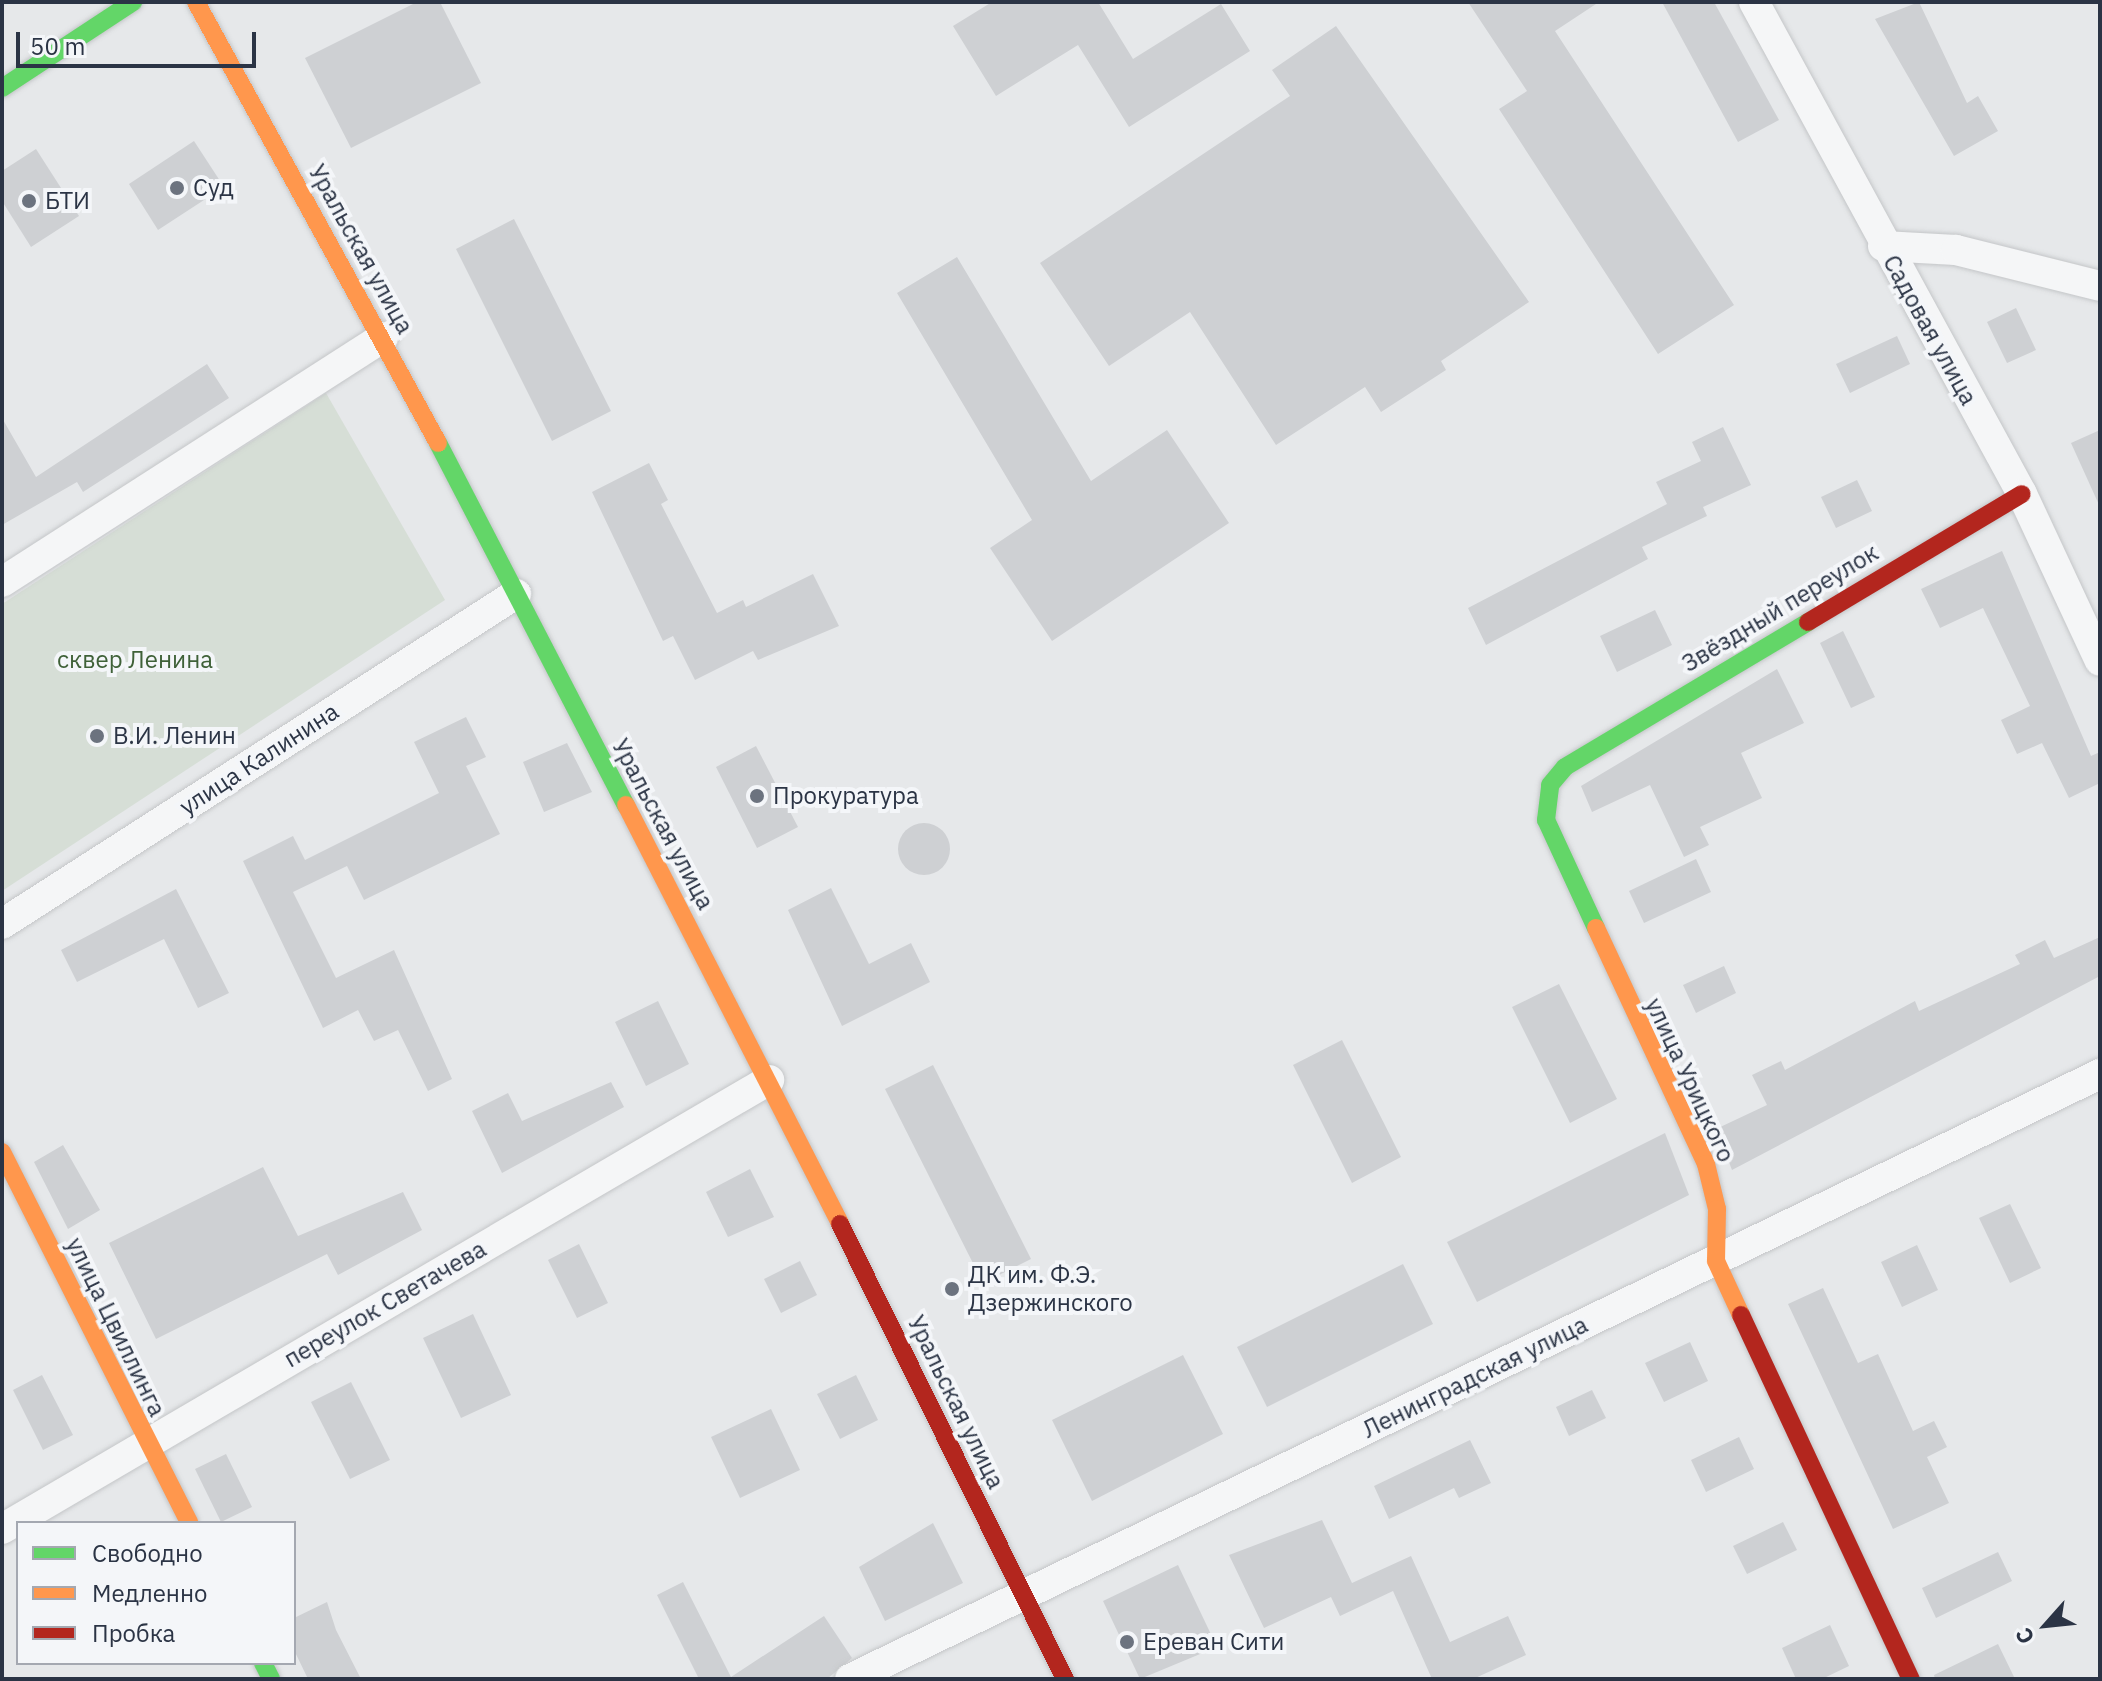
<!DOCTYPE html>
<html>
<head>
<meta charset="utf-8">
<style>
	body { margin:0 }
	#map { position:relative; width:2102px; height:1681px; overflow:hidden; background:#e6e8ea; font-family:"IBM Plex Sans",sans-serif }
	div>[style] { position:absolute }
	.green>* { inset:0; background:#d6ded6 }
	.building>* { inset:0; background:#ced0d3 }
	.round { border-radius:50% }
	.roads { filter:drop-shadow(0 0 2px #c4c6c8) drop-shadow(0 0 2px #c4c6c8) }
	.street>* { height:30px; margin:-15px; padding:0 15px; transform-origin:15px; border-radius:15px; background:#f5f6f7 }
	.fast>* { height:18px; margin:-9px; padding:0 9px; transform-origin:9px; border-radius:9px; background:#63d668 }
	.slow>* { height:18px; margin:-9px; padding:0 9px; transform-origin:9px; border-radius:9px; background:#ff974d }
	.jam>* { height:18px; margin:-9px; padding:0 9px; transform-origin:9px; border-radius:9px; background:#b3261e }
	.dots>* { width:22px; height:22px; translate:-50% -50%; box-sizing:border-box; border:4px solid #f4f6f9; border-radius:50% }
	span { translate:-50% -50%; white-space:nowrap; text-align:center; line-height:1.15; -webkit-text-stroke:8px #f4f6f9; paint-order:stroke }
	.poi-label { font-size:24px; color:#2b3445 }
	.left { translate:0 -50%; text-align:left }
	.street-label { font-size:24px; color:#2b3445 }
	.park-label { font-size:24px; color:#3f6138 }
	.frame { position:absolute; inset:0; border:4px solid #2b3445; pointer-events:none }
	.legend { position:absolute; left:16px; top:1521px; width:280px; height:144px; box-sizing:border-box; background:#f4f6f9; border:2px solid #a4a8b1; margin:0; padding:10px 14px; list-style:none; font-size:24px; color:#2b3445 }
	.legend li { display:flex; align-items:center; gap:16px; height:40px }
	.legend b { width:40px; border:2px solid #a4a8b1 }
	.north { position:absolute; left:2006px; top:1585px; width:80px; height:80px; -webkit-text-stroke:6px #f4f6f9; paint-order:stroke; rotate:243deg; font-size:22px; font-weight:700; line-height:32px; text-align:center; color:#2b3445 }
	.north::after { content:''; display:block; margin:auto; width:28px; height:36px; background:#2b3445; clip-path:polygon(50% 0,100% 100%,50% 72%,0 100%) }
	.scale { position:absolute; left:16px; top:32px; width:240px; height:36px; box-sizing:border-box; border:4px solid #2b3445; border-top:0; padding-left:10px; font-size:24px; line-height:28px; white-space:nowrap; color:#2b3445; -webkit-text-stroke:6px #f4f6f9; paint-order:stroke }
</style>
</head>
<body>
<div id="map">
	<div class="green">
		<i style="clip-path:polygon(326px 393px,445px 600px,2px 891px,2px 604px)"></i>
	</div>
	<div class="building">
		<i style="clip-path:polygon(417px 2px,440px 2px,481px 83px,351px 148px,305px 58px)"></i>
		<i style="clip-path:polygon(992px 2px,1098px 2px,1133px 59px,1221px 4px,1250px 51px,1129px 127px,1078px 45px,996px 96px,953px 26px)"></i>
		<i style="clip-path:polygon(1468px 2px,1599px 2px,1555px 31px,1734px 305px,1658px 354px,1499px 109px,1527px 91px)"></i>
		<i style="clip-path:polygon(1662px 2px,1714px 2px,1779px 120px,1738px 142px)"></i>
		<i style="clip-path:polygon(1919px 2px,1967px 103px,1978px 96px,1998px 131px,1954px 156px,1875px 19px)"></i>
		<i style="clip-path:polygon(1336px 26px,1529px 302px,1441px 361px,1446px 370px,1381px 412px,1365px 387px,1276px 445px,1190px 312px,1109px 366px,1040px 263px,1290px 96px,1272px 70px)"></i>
		<i style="clip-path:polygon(194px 141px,224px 187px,158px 230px,129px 184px)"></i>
		<i style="clip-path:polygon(36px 149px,79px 216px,31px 247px,2px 201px,2px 171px)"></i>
		<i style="clip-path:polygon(514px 219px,611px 411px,552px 441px,456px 249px)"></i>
		<i style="clip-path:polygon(957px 257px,1091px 481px,1167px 430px,1229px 523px,1052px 641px,990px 548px,1032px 520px,897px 293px)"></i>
		<i style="clip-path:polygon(2016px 308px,2036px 350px,2007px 363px,1987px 322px)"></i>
		<i style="clip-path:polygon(1897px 336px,1910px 364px,1850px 393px,1836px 364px)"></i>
		<i style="clip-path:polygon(207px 364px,229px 398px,83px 492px,77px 482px,2px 525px,2px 418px,36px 477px)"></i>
		<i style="clip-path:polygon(1723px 427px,1751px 485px,1703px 507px,1707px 516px,1642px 547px,1648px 559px,1486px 645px,1468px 608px,1667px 504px,1656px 482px,1701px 461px,1692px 442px)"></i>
		<i style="clip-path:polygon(2100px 430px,2100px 507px,2071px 443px)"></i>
		<i style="clip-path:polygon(649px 463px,668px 500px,661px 504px,717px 613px,743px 600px,746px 607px,813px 574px,839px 626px,758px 660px,753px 651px,695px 680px,673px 636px,663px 641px,592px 492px)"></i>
		<i style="clip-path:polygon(1857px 480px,1872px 511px,1836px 528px,1821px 497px)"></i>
		<i style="clip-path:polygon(2002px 551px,2091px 756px,2100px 752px,2100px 783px,2069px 798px,2042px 743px,2017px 754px,2001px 720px,2030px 706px,1983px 608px,1940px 628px,1921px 589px)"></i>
		<i style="clip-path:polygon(1655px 610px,1672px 645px,1617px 672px,1600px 636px)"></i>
		<i style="clip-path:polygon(1843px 631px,1875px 697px,1851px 708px,1820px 643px)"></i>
		<i style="clip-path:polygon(1777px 669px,1804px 723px,1741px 753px,1762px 798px,1700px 827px,1709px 845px,1684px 857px,1650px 785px,1592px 812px,1581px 786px)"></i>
		<i style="clip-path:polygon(466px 717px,486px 757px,466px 766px,500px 834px,364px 900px,347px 866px,293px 892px,336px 978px,394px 950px,452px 1079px,428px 1091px,398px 1030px,374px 1041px,358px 1010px,323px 1028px,243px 861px,293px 836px,305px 860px,439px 793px,414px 742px)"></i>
		<i style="clip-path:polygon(567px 743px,592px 792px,544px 812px,523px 762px)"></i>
		<i style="clip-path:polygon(756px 746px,798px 827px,757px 848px,716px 767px)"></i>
		<i class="round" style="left:898px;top:823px;width:52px;height:52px"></i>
		<i style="clip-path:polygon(1696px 859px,1711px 892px,1644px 923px,1629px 891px)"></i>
		<i style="clip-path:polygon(831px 888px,869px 964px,911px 943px,930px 982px,842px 1026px,788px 910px)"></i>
		<i style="clip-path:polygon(176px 889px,229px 993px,198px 1008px,164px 939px,77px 982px,61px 950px)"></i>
		<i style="clip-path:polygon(2100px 937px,2100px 976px,1732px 1170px,1716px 1129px,1767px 1105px,1752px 1075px,1781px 1061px,1785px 1070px,1915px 1001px,1919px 1011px,2020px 964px,2015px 955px,2045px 940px,2054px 958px)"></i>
		<i style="clip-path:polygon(1724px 966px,1736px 993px,1696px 1013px,1683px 985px)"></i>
		<i style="clip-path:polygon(1559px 984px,1617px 1099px,1570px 1123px,1512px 1007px)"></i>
		<i style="clip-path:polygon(658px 1001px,689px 1064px,646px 1086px,615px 1022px)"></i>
		<i style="clip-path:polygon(1342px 1040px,1401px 1157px,1352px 1183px,1293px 1065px)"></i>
		<i style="clip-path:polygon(933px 1065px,1031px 1259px,983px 1283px,885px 1089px)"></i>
		<i style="clip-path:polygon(611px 1082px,624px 1107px,502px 1173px,472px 1111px,508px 1093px,522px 1121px)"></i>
		<i style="clip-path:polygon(1665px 1133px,1689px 1195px,1477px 1302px,1447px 1242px)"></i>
		<i style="clip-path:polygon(63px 1145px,100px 1210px,68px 1229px,34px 1162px)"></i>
		<i style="clip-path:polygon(263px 1167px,298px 1236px,403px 1192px,422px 1230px,338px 1275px,327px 1254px,156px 1339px,109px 1243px)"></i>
		<i style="clip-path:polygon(750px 1169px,774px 1217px,728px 1237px,706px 1192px)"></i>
		<i style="clip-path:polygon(2010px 1204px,2041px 1268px,2010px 1283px,1979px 1218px)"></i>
		<i style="clip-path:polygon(579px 1244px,608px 1303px,577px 1318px,548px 1260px)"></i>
		<i style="clip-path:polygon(1917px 1245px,1938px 1290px,1902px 1307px,1881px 1262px)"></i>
		<i style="clip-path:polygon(800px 1261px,817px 1295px,781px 1313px,764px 1279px)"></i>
		<i style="clip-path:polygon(1403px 1264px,1433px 1324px,1267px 1407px,1237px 1347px)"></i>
		<i style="clip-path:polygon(1823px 1288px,1858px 1363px,1878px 1354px,1913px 1431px,1934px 1421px,1947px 1447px,1927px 1457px,1949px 1503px,1893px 1529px,1788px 1304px)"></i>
		<i style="clip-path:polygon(473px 1314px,511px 1395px,461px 1418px,423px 1338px)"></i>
		<i style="clip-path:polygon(1690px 1342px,1708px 1381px,1664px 1402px,1645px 1363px)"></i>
		<i style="clip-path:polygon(1183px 1355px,1223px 1434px,1092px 1501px,1052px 1420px)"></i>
		<i style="clip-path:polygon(42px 1375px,73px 1435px,43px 1450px,13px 1390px)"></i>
		<i style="clip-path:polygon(856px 1375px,878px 1420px,840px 1439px,817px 1394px)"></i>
		<i style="clip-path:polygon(351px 1382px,390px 1460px,350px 1479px,311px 1402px)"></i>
		<i style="clip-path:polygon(1592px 1390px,1606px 1418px,1569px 1436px,1556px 1407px)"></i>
		<i style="clip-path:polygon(771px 1409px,800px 1470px,740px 1498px,711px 1437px)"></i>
		<i style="clip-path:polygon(1739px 1437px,1754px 1469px,1706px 1492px,1691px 1460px)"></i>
		<i style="clip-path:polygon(1470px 1440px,1491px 1483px,1459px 1498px,1454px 1488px,1389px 1519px,1374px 1486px)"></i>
		<i style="clip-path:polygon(226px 1454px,252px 1507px,221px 1522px,195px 1469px)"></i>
		<i style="clip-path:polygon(1322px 1520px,1352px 1583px,1411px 1556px,1450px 1642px,1508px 1616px,1526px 1655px,1473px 1679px,1432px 1679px,1393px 1591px,1340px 1616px,1331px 1597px,1264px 1628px,1229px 1555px)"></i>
		<i style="clip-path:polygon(1783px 1522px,1797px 1550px,1747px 1574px,1733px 1546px)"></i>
		<i style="clip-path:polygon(933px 1523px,963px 1583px,885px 1621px,859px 1567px)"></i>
		<i style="clip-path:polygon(1998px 1552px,2012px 1581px,1936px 1618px,1922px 1588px)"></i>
		<i style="clip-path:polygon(1178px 1565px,1217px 1647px,1140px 1679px,1103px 1601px)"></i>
		<i style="clip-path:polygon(683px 1582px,731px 1677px,824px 1616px,852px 1658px,827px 1679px,699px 1679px,657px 1595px)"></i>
		<i style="clip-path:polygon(327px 1602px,336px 1630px,361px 1679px,308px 1679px,294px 1650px,294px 1618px)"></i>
		<i style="clip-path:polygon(1830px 1625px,1849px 1666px,1822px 1679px,1796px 1679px,1782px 1648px)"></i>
		<i style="clip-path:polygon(1998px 1644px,2015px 1679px,1935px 1679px,1934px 1675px)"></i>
	</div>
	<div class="roads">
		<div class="street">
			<i style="left:1754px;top:2px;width:560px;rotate:61.42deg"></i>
			<i style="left:2022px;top:494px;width:184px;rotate:65deg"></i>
			<i style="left:1883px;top:246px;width:73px;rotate:3.1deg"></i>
			<i style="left:1956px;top:250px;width:148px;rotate:14deg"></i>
			<i style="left:2px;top:582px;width:453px;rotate:-32.7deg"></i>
			<i style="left:2px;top:924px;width:611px;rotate:-32.7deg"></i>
			<i style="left:2px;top:1529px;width:889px;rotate:-30.34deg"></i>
			<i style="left:850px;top:1679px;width:1389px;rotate:-25.83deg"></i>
		</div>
		<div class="fast">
			<i style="left:2px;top:88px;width:157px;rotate:-33.3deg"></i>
			<i style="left:438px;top:443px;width:408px;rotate:62.6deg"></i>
			<i style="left:1596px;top:928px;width:119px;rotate:-114.8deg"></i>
			<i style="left:1546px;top:820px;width:35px;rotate:-83deg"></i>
			<i style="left:1550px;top:785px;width:23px;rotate:-50deg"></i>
			<i style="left:1565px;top:767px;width:283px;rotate:-30.8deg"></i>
			<i style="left:263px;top:1663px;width:18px;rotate:63deg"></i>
		</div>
		<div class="slow">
			<i style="left:196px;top:2px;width:503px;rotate:61.24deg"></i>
			<i style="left:626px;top:805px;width:470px;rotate:62.9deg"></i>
			<i style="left:1596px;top:928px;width:260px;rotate:65deg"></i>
			<i style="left:1706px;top:1164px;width:46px;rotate:76.3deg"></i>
			<i style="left:1717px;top:1209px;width:52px;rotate:91.1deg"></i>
			<i style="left:1716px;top:1261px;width:60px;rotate:65.2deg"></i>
			<i style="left:2px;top:1152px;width:415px;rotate:63.2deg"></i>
		</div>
		<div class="jam">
			<i style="left:1808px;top:622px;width:249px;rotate:-30.9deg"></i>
			<i style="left:840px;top:1224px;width:508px;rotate:63.69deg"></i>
			<i style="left:1741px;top:1315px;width:402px;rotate:65deg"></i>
		</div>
	</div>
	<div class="dots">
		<i style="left:177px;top:188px;background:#6c737f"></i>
		<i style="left:29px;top:201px;background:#6c737f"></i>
		<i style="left:97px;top:736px;background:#6c737f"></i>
		<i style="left:757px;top:796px;background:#6c737f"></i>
		<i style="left:952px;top:1289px;background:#6c737f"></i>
		<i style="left:1127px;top:1642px;background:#6c737f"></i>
	</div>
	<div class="poi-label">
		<span class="left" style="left:193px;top:188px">Суд</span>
		<span class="left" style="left:45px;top:201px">БТИ</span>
		<span class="left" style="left:113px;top:736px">В.И. Ленин</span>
		<span class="left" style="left:773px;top:796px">Прокуратура</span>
		<span class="left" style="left:968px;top:1289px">ДК им. Ф.Э.<br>Дзержинского</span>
		<span class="left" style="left:1143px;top:1642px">Ереван Сити</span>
	</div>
	<div class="street-label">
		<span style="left:361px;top:249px;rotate:61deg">Уральская улица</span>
		<span style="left:1930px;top:330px;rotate:61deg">Садовая улица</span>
		<span style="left:1780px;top:608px;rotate:-31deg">Звёздный переулок</span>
		<span style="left:259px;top:759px;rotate:-33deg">улица Калинина</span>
		<span style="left:663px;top:824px;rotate:62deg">Уральская улица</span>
		<span style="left:1690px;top:1080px;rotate:65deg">улица Урицкого</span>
		<span style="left:385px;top:1304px;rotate:-30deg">переулок Светачева</span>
		<span style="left:116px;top:1327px;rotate:64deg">улица Цвиллинга</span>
		<span style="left:1475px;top:1377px;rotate:-26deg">Ленинградская улица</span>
		<span style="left:956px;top:1402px;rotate:64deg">Уральская улица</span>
	</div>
	<div class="park-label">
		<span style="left:135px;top:660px">сквер Ленина</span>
	</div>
	<div class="frame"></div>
	<ul class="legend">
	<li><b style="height:10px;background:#63d668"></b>Свободно</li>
	<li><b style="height:10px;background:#ff974d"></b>Медленно</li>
	<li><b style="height:10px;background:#b3261e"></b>Пробка</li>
	</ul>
	<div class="north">С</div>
	<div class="scale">50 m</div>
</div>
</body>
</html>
